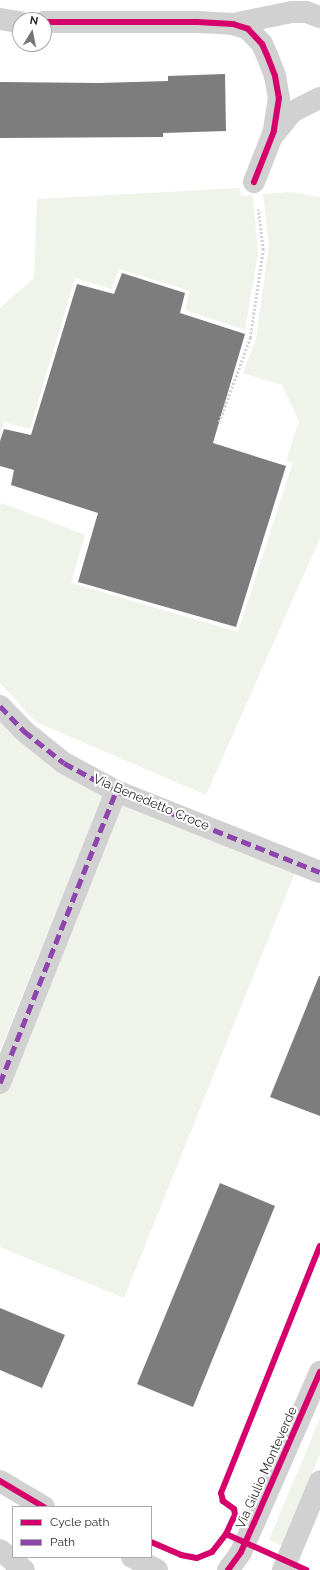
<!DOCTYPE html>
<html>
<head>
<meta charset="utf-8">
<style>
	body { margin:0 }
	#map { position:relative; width:320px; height:1570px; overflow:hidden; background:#fff; font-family:Raleway,sans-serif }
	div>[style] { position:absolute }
	.green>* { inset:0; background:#eff3ea }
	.building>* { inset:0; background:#7d7d7d }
	.path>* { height:2.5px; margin-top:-1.25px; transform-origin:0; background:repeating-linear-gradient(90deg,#d1d1d1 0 2px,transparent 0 4px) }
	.minor>* { height:22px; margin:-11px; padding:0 11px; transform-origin:11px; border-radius:11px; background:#d1d1d1 }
	.quiet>* { height:5px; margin-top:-2.5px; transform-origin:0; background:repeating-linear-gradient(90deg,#8e44ad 0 10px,transparent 0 15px) }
	.cycleway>* { height:6px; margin:-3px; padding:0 3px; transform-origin:3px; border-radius:3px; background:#d6006c }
	span { translate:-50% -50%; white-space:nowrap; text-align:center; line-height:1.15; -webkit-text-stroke:4px #fff; paint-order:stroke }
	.street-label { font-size:13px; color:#2c2c2c }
	.legend { position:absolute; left:12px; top:1506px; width:140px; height:52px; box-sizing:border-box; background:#fff; border:1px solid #ababab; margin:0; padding:5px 7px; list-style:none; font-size:12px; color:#2c2c2c }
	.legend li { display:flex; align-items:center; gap:8px; height:20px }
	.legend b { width:20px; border:1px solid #ababab }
	.north { position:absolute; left:12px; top:12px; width:40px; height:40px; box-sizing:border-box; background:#fff; border:1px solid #ababab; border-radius:50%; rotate:10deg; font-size:11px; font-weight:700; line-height:16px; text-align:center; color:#2c2c2c }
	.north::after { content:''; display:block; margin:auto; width:14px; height:18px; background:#767676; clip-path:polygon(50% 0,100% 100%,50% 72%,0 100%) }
</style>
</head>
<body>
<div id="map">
	<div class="green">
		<i style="clip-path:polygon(240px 188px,241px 196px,253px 195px,258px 253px,245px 330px,185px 310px,190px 291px,119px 269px,111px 289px,75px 278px,30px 429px,4px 422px,0 436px,0 308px,34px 278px,37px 199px)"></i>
		<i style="clip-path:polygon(292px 192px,320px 197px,320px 538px,206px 795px,36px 722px,0 683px,0 505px,2px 503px,85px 535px,71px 583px,238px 632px,293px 462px,286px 461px,299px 421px,282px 385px,243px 373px,256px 339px,269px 245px,263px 194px)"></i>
		<i style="clip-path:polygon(0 717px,105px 792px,0 1050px)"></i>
		<i style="clip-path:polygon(117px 797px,296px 870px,124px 1298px,0 1247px,0 1090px)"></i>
		<i style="clip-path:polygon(320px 1418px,320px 1454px,282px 1546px,269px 1540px)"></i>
	</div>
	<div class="building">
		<i style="clip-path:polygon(225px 74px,226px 131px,163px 133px,163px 137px,0 138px,0 82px,99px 83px,168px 81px,168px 76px)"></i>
		<i style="clip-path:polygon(122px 273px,185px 293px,180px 313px,245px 334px,213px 443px,286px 466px,236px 627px,78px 582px,98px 513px,11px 485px,14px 470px,0 466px,0 441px,4px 429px,31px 435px,77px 284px,114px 294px)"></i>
		<i style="clip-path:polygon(319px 976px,320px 976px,320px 1116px,270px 1097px)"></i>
		<i style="clip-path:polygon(220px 1183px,275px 1206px,193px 1407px,137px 1384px)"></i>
		<i style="clip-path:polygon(0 1308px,65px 1335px,42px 1388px,0 1370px)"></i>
	</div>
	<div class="path">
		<i style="left:219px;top:422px;width:90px;rotate:-69.7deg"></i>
		<i style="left:250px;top:338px;width:89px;rotate:-81.6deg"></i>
		<i style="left:263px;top:250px;width:41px;rotate:-97deg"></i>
	</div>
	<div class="minor">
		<i style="left:0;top:19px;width:20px;rotate:9deg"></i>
		<i style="left:44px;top:22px;width:153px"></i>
		<i style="left:197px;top:22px;width:36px;rotate:3deg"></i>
		<i style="left:233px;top:24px;width:16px;rotate:18deg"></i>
		<i style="left:248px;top:29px;width:21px;rotate:47deg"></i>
		<i style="left:262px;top:44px;width:12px;rotate:66deg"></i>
		<i style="left:267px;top:55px;width:22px;rotate:69deg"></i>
		<i style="left:275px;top:76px;width:22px;rotate:80deg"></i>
		<i style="left:279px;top:98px;width:33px;rotate:99deg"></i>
		<i style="left:274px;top:131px;width:55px;rotate:111.4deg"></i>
		<i style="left:233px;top:24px;width:60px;rotate:-11.5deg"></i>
		<i style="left:292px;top:12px;width:14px"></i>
		<i style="left:306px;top:12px;width:15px;rotate:20deg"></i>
		<i style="left:275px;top:133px;width:27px;rotate:-51deg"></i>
		<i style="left:292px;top:112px;width:31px;rotate:-27deg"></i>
		<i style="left:0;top:706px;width:35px;rotate:46deg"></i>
		<i style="left:24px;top:731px;width:51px;rotate:38.7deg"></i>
		<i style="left:64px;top:763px;width:59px;rotate:28.3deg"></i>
		<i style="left:116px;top:791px;width:219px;rotate:21.7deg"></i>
		<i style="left:0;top:1083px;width:314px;rotate:-68.3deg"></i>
		<i style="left:0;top:1481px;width:51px;rotate:30.6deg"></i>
		<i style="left:0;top:1550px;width:31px;rotate:40deg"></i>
		<i style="left:132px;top:1557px;width:28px;rotate:27deg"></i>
		<i style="left:228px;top:1570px;width:22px;rotate:-54deg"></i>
		<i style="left:241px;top:1552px;width:32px;rotate:-66deg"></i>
		<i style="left:254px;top:1523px;width:165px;rotate:-66.4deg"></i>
		<i style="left:283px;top:1570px;width:96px;rotate:-67.4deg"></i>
	</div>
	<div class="quiet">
		<i style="left:0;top:706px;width:35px;rotate:46deg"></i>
		<i style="left:24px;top:731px;width:51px;rotate:38.7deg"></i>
		<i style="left:64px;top:763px;width:59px;rotate:28.3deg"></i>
		<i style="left:116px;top:791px;width:219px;rotate:21.7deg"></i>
		<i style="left:0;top:1083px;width:314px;rotate:-68.3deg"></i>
	</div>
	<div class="cycleway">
		<i style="left:44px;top:22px;width:153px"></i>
		<i style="left:197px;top:22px;width:36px;rotate:3deg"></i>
		<i style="left:233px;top:24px;width:16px;rotate:18deg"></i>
		<i style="left:248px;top:29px;width:21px;rotate:47deg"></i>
		<i style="left:262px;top:44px;width:12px;rotate:66deg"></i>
		<i style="left:267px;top:55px;width:22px;rotate:69deg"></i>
		<i style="left:275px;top:76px;width:22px;rotate:80deg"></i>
		<i style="left:279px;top:98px;width:33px;rotate:99deg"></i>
		<i style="left:274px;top:131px;width:55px;rotate:111.4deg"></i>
		<i style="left:0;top:1481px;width:51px;rotate:30.6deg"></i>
		<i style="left:226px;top:1534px;width:88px;rotate:24.2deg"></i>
		<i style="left:151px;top:1542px;width:33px;rotate:23deg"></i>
		<i style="left:181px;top:1555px;width:16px;rotate:11deg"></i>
		<i style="left:197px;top:1558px;width:16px;rotate:-22deg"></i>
		<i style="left:212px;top:1552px;width:23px;rotate:-52deg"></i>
		<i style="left:226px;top:1534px;width:21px;rotate:-65deg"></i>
		<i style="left:235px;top:1515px;width:6px;rotate:-99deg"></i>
		<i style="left:234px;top:1509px;width:14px;rotate:-144deg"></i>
		<i style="left:223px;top:1501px;width:8px;rotate:-104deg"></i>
		<i style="left:221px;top:1493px;width:266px;rotate:-68.2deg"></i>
		<i style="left:228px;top:1570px;width:22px;rotate:-54deg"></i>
		<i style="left:241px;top:1552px;width:32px;rotate:-66deg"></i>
		<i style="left:254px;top:1523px;width:165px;rotate:-66.4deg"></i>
	</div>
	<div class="street-label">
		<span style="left:151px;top:803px;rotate:23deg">Via Benedetto Croce</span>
		<span style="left:267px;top:1468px;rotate:-66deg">Via Giulio Monteverde</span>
	</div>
	<ul class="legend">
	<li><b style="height:5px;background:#d6006c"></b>Cycle path</li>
	<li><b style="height:5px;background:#8e44ad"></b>Path</li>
	</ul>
	<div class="north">N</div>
</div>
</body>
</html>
